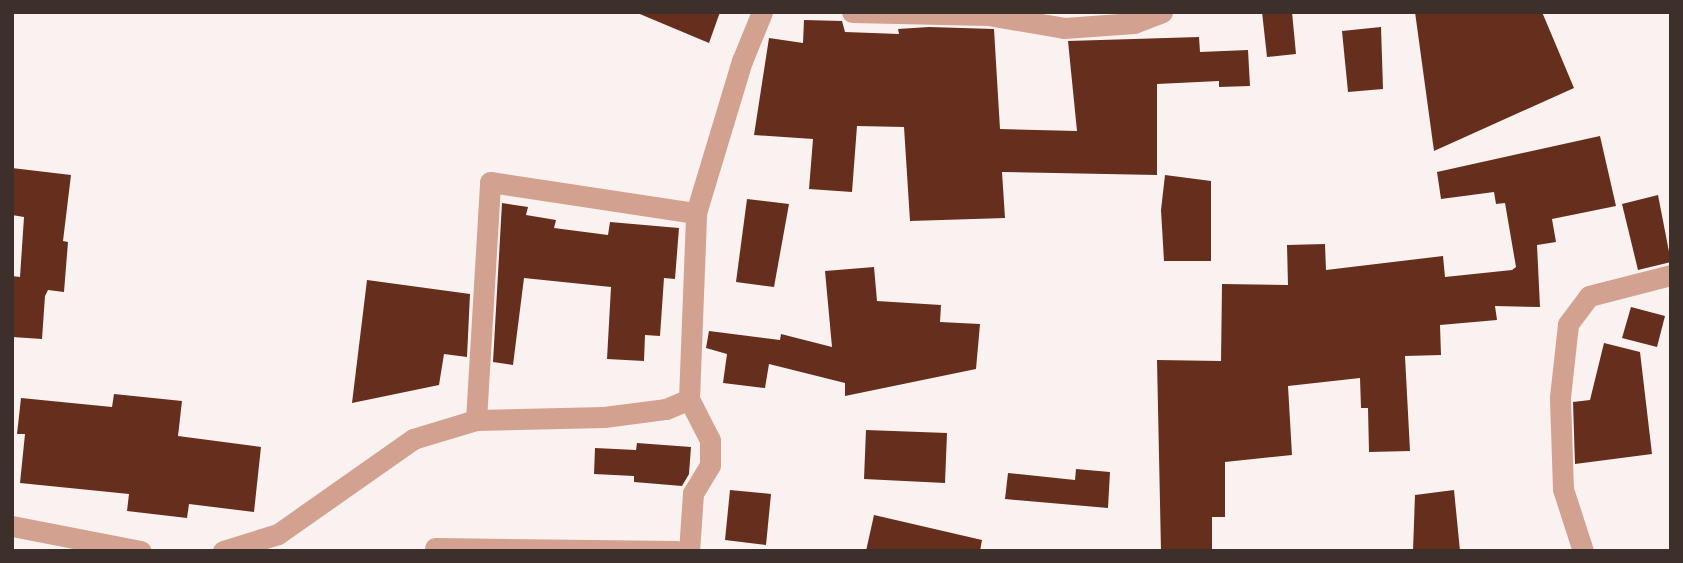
<!DOCTYPE html>
<html>
<head>
<meta charset="utf-8">
<style>
	body { margin:0 }
	#map { position:relative; width:1683px; height:563px; overflow:hidden; background:#faf2f0; font-family:Inter,sans-serif }
	div>[style] { position:absolute }
	.building>* { inset:0; background:#662f1d }
	.minor>* { height:21px; margin:-10.5px; padding:0 10.5px; transform-origin:10.5px; border-radius:10.5px; background:#d3a190 }
	span { translate:-50% -50%; white-space:nowrap; text-align:center; line-height:1.15; -webkit-text-stroke:7px #fff; paint-order:stroke }
	.frame { position:absolute; inset:0; border:14px solid #3d2f2a; pointer-events:none }
</style>
</head>
<body>
<div id="map">
	<div class="building">
		<i style="clip-path:polygon(635px 12px,720px 12px,709px 43px)"></i>
		<i style="clip-path:polygon(1262px 12px,1292px 12px,1296px 54px,1267px 57px)"></i>
		<i style="clip-path:polygon(1415px 12px,1542px 12px,1574px 88px,1434px 151px)"></i>
		<i style="clip-path:polygon(804px 20px,842px 21px,845px 32px,899px 34px,898px 29px,929px 27px,994px 29px,1000px 129px,1077px 131px,1068px 41px,1199px 37px,1200px 52px,1248px 50px,1250px 86px,1219px 87px,1219px 81px,1157px 84px,1157px 175px,1002px 172px,1005px 218px,910px 221px,904px 127px,857px 126px,852px 192px,809px 189px,813px 139px,754px 135px,769px 38px,803px 43px)"></i>
		<i style="clip-path:polygon(1381px 27px,1383px 89px,1348px 92px,1342px 31px)"></i>
		<i style="clip-path:polygon(1600px 136px,1616px 206px,1552px 219px,1556px 242px,1537px 245px,1540px 307px,1495px 306px,1497px 320px,1440px 325px,1441px 355px,1405px 356px,1410px 451px,1369px 452px,1368px 408px,1361px 408px,1360px 378px,1288px 386px,1292px 455px,1225px 462px,1225px 517px,1212px 517px,1212px 551px,1161px 551px,1157px 360px,1221px 361px,1222px 284px,1288px 285px,1287px 245px,1325px 244px,1326px 270px,1443px 256px,1445px 277px,1512px 270px,1516px 267px,1505px 203px,1496px 204px,1494px 192px,1441px 199px,1437px 172px)"></i>
		<i style="clip-path:polygon(12px 168px,71px 175px,63px 241px,68px 242px,64px 292px,48px 290px,45px 296px,42px 339px,12px 337px,12px 276px,20px 277px,24px 217px,12px 215px)"></i>
		<i style="clip-path:polygon(1165px 175px,1211px 181px,1211px 261px,1164px 261px,1161px 210px)"></i>
		<i style="clip-path:polygon(1658px 195px,1671px 262px,1638px 270px,1622px 204px)"></i>
		<i style="clip-path:polygon(747px 199px,789px 204px,774px 287px,736px 282px)"></i>
		<i style="clip-path:polygon(502px 203px,528px 207px,526px 215px,556px 220px,554px 228px,608px 235px,610px 222px,679px 228px,675px 279px,664px 278px,660px 336px,645px 335px,644px 361px,607px 359px,611px 287px,524px 278px,513px 365px,493px 362px)"></i>
		<i style="clip-path:polygon(874px 267px,877px 301px,941px 305px,940px 322px,980px 324px,976px 369px,845px 396px,845px 383px,769px 364px,765px 388px,723px 383px,727px 354px,706px 348px,709px 331px,780px 340px,781px 334px,832px 347px,825px 271px)"></i>
		<i style="clip-path:polygon(367px 280px,470px 294px,467px 357px,444px 354px,439px 385px,352px 403px)"></i>
		<i style="clip-path:polygon(1631px 307px,1665px 316px,1657px 347px,1622px 338px)"></i>
		<i style="clip-path:polygon(1604px 343px,1640px 352px,1652px 454px,1575px 464px,1573px 402px,1590px 400px)"></i>
		<i style="clip-path:polygon(114px 394px,182px 401px,178px 436px,261px 447px,254px 512px,189px 504px,187px 518px,127px 511px,129px 494px,20px 483px,25px 434px,17px 434px,21px 398px,112px 407px)"></i>
		<i style="clip-path:polygon(866px 430px,947px 433px,945px 483px,864px 479px)"></i>
		<i style="clip-path:polygon(637px 443px,691px 447px,689px 474px,682px 486px,634px 482px,634px 476px,594px 474px,595px 448px,636px 450px)"></i>
		<i style="clip-path:polygon(1076px 469px,1110px 472px,1108px 508px,1005px 499px,1008px 473px,1075px 480px)"></i>
		<i style="clip-path:polygon(730px 490px,771px 494px,766px 545px,725px 540px)"></i>
		<i style="clip-path:polygon(1454px 490px,1460px 551px,1413px 551px,1415px 495px)"></i>
		<i style="clip-path:polygon(874px 515px,982px 540px,980px 551px,866px 551px)"></i>
	</div>
	<div class="minor">
		<i style="left:852px;top:12px;width:136px;rotate:1.3deg"></i>
		<i style="left:988px;top:15px;width:77px;rotate:9.7deg"></i>
		<i style="left:1064px;top:28px;width:70px;rotate:-4.1deg"></i>
		<i style="left:1134px;top:23px;width:30px;rotate:-21deg"></i>
		<i style="left:689px;top:399px;width:46px;rotate:62.9deg"></i>
		<i style="left:710px;top:440px;width:25px;rotate:90deg"></i>
		<i style="left:710px;top:465px;width:33px;rotate:121deg"></i>
		<i style="left:693px;top:493px;width:58px;rotate:93.9deg"></i>
		<i style="left:476px;top:420px;width:238px;rotate:-86.6deg"></i>
		<i style="left:490px;top:182px;width:208px;rotate:8.6deg"></i>
		<i style="left:12px;top:526px;width:131px;rotate:11deg"></i>
		<i style="left:435px;top:548px;width:242px;rotate:0.7deg"></i>
		<i style="left:223px;top:551px;width:58px;rotate:-17.2deg"></i>
		<i style="left:278px;top:534px;width:165px;rotate:-35.1deg"></i>
		<i style="left:413px;top:439px;width:66px;rotate:-16.8deg"></i>
		<i style="left:476px;top:420px;width:128px;rotate:-1.3deg"></i>
		<i style="left:604px;top:417px;width:63px;rotate:-7.4deg"></i>
		<i style="left:666px;top:409px;width:25px;rotate:-23deg"></i>
		<i style="left:689px;top:399px;width:186px;rotate:-87.8deg"></i>
		<i style="left:696px;top:213px;width:159px;rotate:-73.2deg"></i>
		<i style="left:742px;top:61px;width:53px;rotate:-67.8deg"></i>
		<i style="left:1583px;top:551px;width:65px;rotate:-107.9deg"></i>
		<i style="left:1563px;top:489px;width:92px;rotate:-91.9deg"></i>
		<i style="left:1560px;top:397px;width:73px;rotate:-83.7deg"></i>
		<i style="left:1568px;top:324px;width:35px;rotate:-53deg"></i>
		<i style="left:1589px;top:296px;width:85px;rotate:-14.4deg"></i>
	</div>
	<div class="frame"></div>
</div>
</body>
</html>
